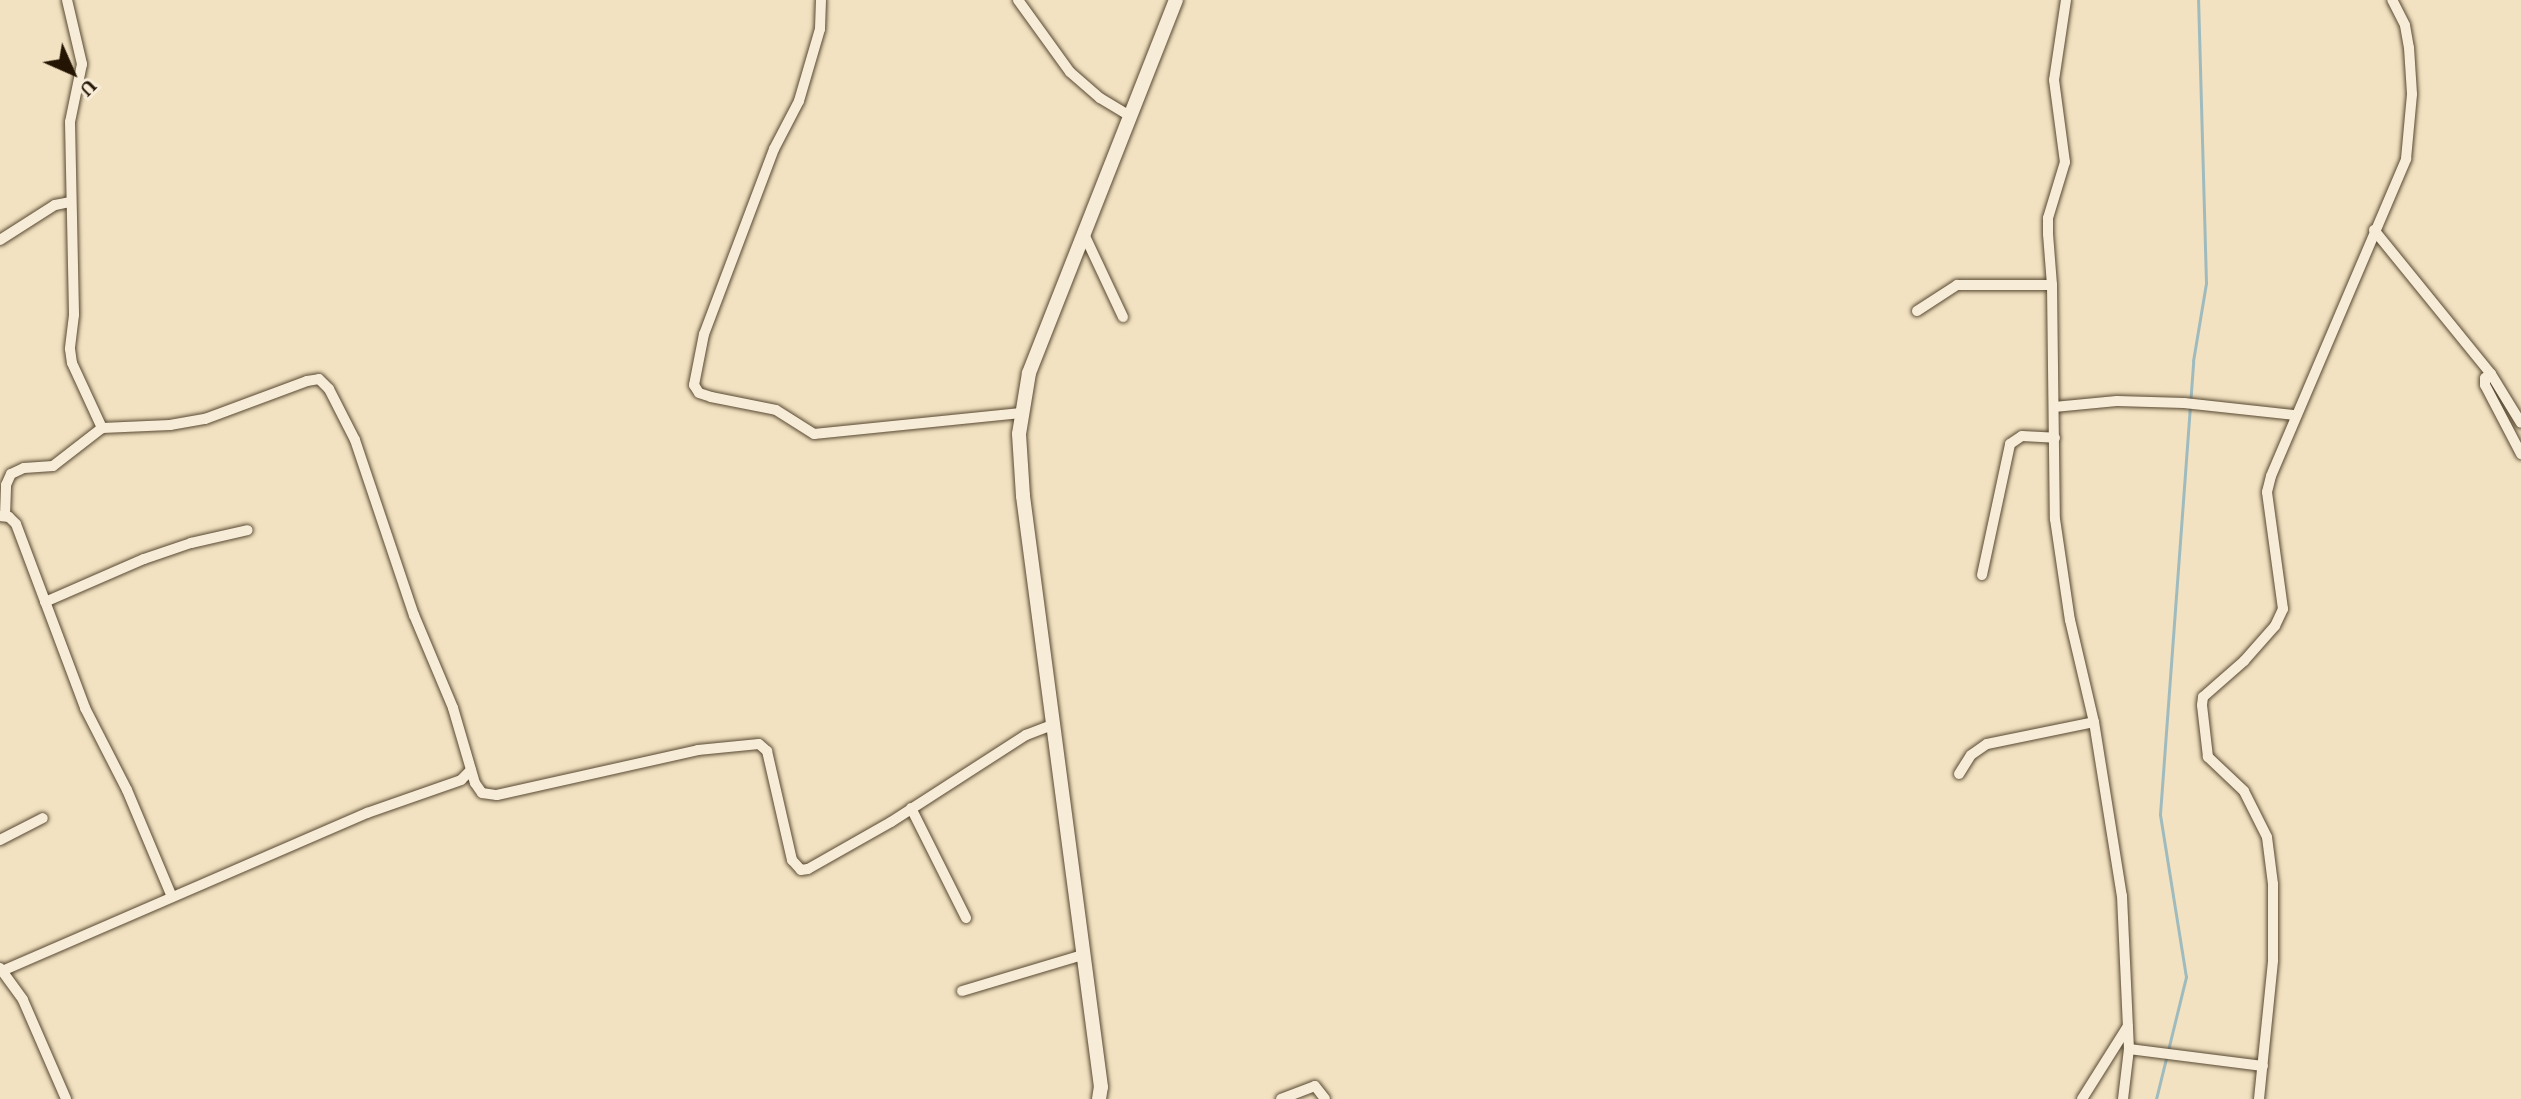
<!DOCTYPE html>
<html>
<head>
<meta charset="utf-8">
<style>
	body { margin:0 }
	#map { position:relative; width:2521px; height:1099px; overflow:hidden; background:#f2e2c1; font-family:"Gentium Book Plus",serif }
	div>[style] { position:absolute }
	.stream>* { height:3px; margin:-1.5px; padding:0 1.5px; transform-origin:1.5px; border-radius:1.5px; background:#a0bbbe }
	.roads { filter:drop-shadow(0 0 2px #574832) drop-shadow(0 0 2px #574832) }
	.street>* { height:10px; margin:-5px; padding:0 5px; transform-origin:5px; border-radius:5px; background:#f7ecd7 }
	.secondary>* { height:14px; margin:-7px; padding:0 7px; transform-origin:7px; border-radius:7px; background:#f7ecd7 }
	span { translate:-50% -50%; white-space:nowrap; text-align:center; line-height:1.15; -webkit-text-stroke:6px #f7ecd7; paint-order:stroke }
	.north { position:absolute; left:32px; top:32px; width:80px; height:80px; -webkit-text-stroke:6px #f7ecd7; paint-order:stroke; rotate:135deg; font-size:22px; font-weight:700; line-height:32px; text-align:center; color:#231403 }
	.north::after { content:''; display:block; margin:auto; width:28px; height:36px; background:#231403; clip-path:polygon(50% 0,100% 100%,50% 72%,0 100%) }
</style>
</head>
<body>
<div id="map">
	<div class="stream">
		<i style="left:2156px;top:1099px;width:126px;rotate:-76.2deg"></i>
		<i style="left:2186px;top:977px;width:165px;rotate:-99.1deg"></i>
		<i style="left:2160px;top:814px;width:454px;rotate:-85.8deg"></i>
		<i style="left:2193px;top:361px;width:79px;rotate:-80.5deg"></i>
		<i style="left:2206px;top:283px;width:283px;rotate:-91.6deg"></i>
	</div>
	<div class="roads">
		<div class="street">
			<i style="left:67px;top:0;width:66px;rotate:76.8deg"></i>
			<i style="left:82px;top:64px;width:59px;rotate:101.7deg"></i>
			<i style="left:70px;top:122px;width:193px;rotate:88.8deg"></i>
			<i style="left:74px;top:315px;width:34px;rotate:97deg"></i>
			<i style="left:70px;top:349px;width:14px;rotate:82deg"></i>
			<i style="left:72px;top:363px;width:72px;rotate:65.2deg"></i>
			<i style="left:821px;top:0;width:29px;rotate:92deg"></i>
			<i style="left:820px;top:29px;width:75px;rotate:106.3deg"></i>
			<i style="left:799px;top:101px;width:54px;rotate:117.5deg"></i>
			<i style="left:774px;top:149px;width:198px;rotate:110.7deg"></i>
			<i style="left:704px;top:334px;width:52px;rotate:101.1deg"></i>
			<i style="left:694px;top:385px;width:9px;rotate:58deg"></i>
			<i style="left:699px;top:393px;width:13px;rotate:18deg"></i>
			<i style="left:711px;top:397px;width:66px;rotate:11.3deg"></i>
			<i style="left:776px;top:410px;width:45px;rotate:32.3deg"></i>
			<i style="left:814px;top:434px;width:208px;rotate:-5.8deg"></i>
			<i style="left:1018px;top:0;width:89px;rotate:54.2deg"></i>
			<i style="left:1070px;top:72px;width:40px;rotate:41deg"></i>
			<i style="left:1100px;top:98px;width:33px;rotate:31deg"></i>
			<i style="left:2066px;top:0;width:81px;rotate:98.5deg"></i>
			<i style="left:2054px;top:80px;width:83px;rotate:82.4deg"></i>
			<i style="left:2065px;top:162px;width:59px;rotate:106.9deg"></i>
			<i style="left:2048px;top:218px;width:16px;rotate:90deg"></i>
			<i style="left:2048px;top:234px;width:51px;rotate:85.5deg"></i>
			<i style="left:2052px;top:285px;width:234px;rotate:89.3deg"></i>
			<i style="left:2055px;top:519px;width:102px;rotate:81.6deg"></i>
			<i style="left:2070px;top:620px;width:105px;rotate:76.8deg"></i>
			<i style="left:2094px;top:722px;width:176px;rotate:80.9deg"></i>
			<i style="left:2122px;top:896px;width:153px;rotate:87.4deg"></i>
			<i style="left:2129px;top:1049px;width:135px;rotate:7.2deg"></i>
			<i style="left:2374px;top:230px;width:186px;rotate:50.9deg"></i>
			<i style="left:2491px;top:374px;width:57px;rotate:58.5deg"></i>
			<i style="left:1083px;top:232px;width:94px;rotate:64.8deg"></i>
			<i style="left:0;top:240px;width:65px;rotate:-32.5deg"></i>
			<i style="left:55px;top:205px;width:16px;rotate:-11deg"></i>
			<i style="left:1917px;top:311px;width:48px;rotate:-33deg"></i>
			<i style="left:1957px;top:285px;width:95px"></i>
			<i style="left:2491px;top:374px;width:7px;rotate:146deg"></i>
			<i style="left:2485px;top:378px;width:7px;rotate:90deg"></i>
			<i style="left:2485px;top:385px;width:78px;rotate:62.4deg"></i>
			<i style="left:2054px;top:407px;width:63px;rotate:-5.4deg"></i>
			<i style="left:2117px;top:401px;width:67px;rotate:1.7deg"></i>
			<i style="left:2184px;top:403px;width:112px;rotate:6.2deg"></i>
			<i style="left:0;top:516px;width:9px;rotate:6deg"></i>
			<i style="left:9px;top:517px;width:10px;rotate:45deg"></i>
			<i style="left:16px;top:524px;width:197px;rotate:69.4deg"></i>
			<i style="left:85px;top:708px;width:92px;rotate:62.9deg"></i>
			<i style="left:127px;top:790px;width:116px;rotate:67.2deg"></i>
			<i style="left:5px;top:516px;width:31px;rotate:-88deg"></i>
			<i style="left:6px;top:485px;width:12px;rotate:-66deg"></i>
			<i style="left:11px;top:474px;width:14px;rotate:-25deg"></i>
			<i style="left:24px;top:468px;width:29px;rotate:-4deg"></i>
			<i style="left:53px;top:466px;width:62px;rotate:-37.8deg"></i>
			<i style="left:102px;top:428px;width:68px;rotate:-2.5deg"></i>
			<i style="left:170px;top:425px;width:36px;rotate:-10deg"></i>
			<i style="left:205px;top:419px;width:109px;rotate:-20.4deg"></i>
			<i style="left:307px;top:381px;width:12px;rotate:-9deg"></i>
			<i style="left:319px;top:379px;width:14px;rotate:45deg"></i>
			<i style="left:329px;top:389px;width:57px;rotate:63deg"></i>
			<i style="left:355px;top:440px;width:185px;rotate:71.4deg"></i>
			<i style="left:414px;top:615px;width:101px;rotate:67.2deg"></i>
			<i style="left:453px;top:708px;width:78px;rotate:73.7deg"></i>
			<i style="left:475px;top:783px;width:12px;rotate:55deg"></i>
			<i style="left:482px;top:793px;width:15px;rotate:8deg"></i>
			<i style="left:497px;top:795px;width:206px;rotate:-12.6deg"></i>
			<i style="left:698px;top:750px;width:61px;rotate:-5.6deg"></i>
			<i style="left:759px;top:744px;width:11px;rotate:41deg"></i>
			<i style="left:767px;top:751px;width:112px;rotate:77.1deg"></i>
			<i style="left:792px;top:860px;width:13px;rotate:48deg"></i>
			<i style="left:801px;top:870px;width:7px;rotate:-8deg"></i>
			<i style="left:808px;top:869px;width:95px;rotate:-29.5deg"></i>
			<i style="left:891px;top:822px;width:161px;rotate:-32.8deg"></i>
			<i style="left:1026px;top:735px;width:28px;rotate:-21deg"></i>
			<i style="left:1982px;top:575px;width:134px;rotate:-77.9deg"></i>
			<i style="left:2010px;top:444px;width:14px;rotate:-34deg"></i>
			<i style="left:2022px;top:436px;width:33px;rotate:3deg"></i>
			<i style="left:45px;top:602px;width:108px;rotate:-23.5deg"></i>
			<i style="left:144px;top:559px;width:50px;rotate:-18.8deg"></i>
			<i style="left:191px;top:543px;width:58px;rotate:-12.8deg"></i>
			<i style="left:1959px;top:774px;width:22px;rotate:-58deg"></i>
			<i style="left:1971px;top:755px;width:19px;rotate:-35deg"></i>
			<i style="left:1987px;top:744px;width:109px;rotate:-11.6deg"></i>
			<i style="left:911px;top:808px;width:123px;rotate:63.4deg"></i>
			<i style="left:0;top:840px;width:48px;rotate:-27.1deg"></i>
			<i style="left:0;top:968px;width:39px;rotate:54deg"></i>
			<i style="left:23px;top:1000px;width:108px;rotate:66.5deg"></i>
			<i style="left:2px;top:971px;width:398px;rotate:-23.4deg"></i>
			<i style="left:367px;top:813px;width:100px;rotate:-19.3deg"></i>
			<i style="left:461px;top:780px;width:14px;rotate:-45deg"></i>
			<i style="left:962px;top:991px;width:126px;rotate:-16.6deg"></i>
			<i style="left:1281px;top:1099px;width:36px;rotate:-21deg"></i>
			<i style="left:1315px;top:1086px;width:16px;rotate:52deg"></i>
			<i style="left:2082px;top:1099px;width:86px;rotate:-57.8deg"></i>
			<i style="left:2123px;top:1099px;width:50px;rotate:-83.2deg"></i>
			<i style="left:2259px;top:1099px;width:140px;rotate:-84.2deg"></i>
			<i style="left:2273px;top:960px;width:76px;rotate:-90deg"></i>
			<i style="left:2273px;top:884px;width:47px;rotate:-97.3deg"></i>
			<i style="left:2267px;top:837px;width:51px;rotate:-116.6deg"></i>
			<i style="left:2244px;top:791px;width:50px;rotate:-136.6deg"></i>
			<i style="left:2208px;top:757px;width:52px;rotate:-96.6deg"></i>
			<i style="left:2202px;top:705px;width:8px;rotate:-83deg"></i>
			<i style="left:2203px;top:697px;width:55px;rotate:-41.3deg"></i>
			<i style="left:2244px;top:661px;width:47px;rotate:-48.5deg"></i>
			<i style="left:2275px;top:626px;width:19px;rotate:-65deg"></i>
			<i style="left:2283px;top:609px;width:118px;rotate:-97.8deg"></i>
			<i style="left:2267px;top:492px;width:16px;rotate:-76deg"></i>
			<i style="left:2271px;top:476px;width:345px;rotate:-66.9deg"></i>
			<i style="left:2406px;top:159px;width:65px;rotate:-84.7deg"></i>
			<i style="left:2412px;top:94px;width:46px;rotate:-93.7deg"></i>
			<i style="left:2409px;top:48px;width:23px;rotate:-100deg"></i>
			<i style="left:2405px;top:25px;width:28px;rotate:-117deg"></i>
		</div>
		<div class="secondary">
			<i style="left:1099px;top:1099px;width:12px;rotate:-81deg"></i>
			<i style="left:1101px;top:1087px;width:596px;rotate:-97.52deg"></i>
			<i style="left:1023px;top:496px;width:62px;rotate:-93.7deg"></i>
			<i style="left:1019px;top:434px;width:62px;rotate:-80.7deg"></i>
			<i style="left:1029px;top:373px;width:401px;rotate:-68.5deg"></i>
		</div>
	</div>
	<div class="north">U</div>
</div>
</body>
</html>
